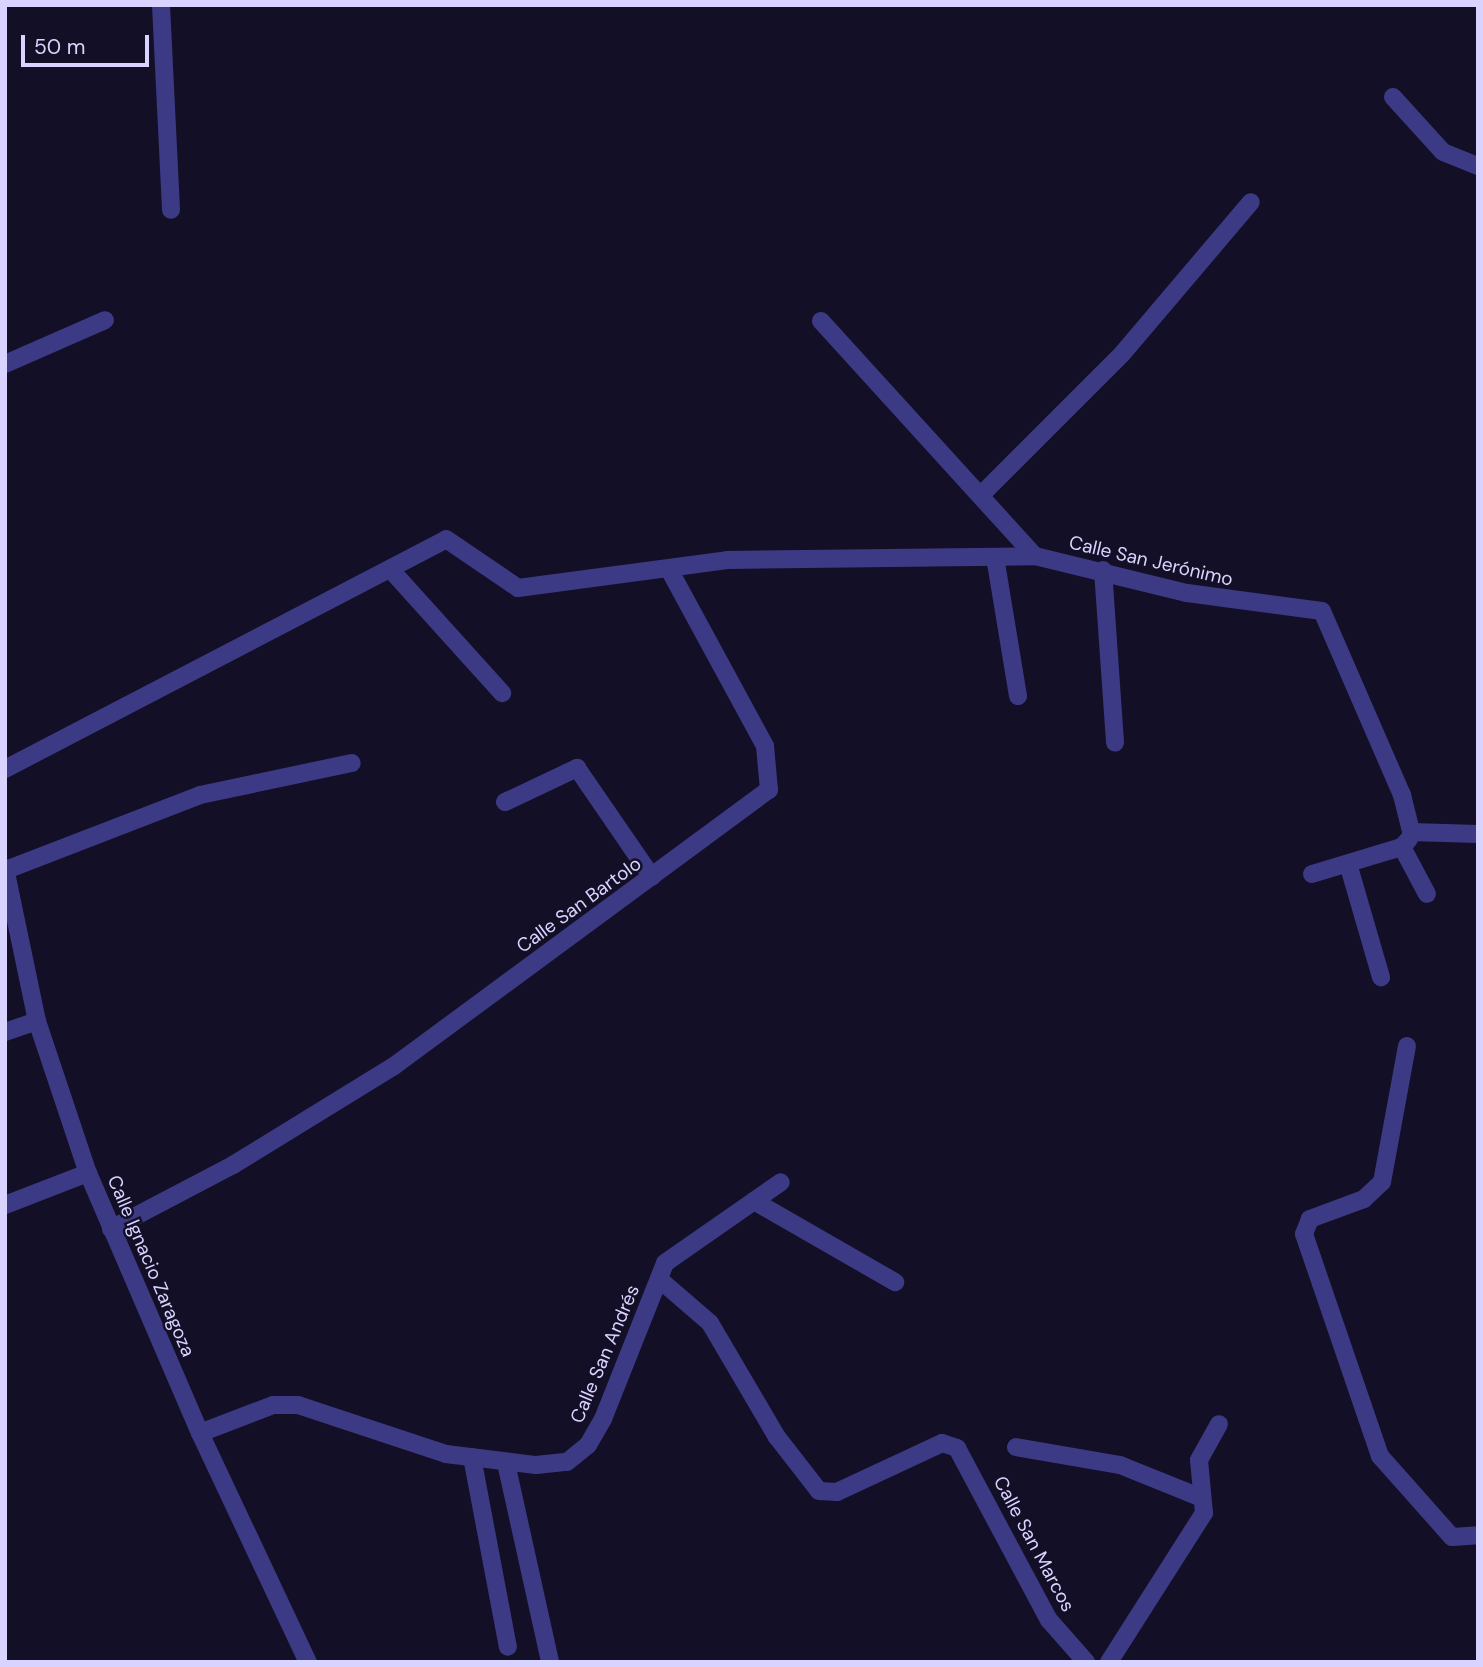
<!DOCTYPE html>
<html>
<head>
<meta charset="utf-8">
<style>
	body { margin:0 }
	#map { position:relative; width:1483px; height:1667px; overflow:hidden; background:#130f26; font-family:"DM Sans",sans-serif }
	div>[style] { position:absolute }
	.minor>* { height:18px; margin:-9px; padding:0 9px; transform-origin:9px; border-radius:9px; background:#3d3a85 }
	.tertiary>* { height:18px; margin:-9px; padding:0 9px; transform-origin:9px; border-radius:9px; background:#3d3a85 }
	span { translate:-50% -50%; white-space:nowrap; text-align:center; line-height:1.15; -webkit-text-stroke:5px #130f26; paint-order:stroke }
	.street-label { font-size:19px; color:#d9d4ff }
	.frame { position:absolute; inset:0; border:7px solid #d9d4ff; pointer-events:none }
	.scale { position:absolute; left:21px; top:35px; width:128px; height:32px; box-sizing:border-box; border:4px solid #d9d4ff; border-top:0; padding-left:9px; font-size:21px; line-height:24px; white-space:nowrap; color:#d9d4ff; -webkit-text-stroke:5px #130f26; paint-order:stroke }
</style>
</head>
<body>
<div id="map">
	<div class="minor">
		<i style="left:161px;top:5px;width:205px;rotate:87.2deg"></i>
		<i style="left:1393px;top:97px;width:74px;rotate:47.7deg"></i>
		<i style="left:1443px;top:152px;width:38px;rotate:22deg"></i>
		<i style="left:821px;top:321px;width:318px;rotate:47.7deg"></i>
		<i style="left:5px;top:364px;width:109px;rotate:-23.7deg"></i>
		<i style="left:982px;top:494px;width:198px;rotate:-45deg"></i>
		<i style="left:1122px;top:354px;width:199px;rotate:-49.7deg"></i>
		<i style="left:995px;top:557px;width:141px;rotate:80.6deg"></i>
		<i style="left:391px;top:570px;width:166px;rotate:47.9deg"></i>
		<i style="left:1103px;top:570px;width:173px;rotate:86deg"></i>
		<i style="left:5px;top:769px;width:497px;rotate:-27.5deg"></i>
		<i style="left:446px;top:539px;width:87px;rotate:34.2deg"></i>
		<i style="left:518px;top:588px;width:211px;rotate:-7.6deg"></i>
		<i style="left:727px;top:560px;width:308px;rotate:-0.7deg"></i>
		<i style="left:1035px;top:556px;width:156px;rotate:13.7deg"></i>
		<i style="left:1187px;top:593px;width:136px;rotate:7.6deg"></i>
		<i style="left:1322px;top:611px;width:201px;rotate:66.5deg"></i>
		<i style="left:1402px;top:795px;width:38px;rotate:76deg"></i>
		<i style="left:505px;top:802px;width:80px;rotate:-25.3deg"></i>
		<i style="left:577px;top:768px;width:132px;rotate:55.5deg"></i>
		<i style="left:1411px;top:832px;width:67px;rotate:1.7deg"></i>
		<i style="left:1409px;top:839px;width:11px;rotate:131deg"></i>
		<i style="left:1402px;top:847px;width:53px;rotate:62deg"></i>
		<i style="left:1349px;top:867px;width:115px;rotate:73.8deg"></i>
		<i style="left:6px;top:870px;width:208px;rotate:-21.1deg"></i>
		<i style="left:200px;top:795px;width:155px;rotate:-11.9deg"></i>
		<i style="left:1312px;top:874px;width:94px;rotate:-16.7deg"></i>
		<i style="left:5px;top:1032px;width:34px;rotate:-19deg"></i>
		<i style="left:1407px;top:1046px;width:138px;rotate:100.4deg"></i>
		<i style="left:1382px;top:1182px;width:25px;rotate:137deg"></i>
		<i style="left:1364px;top:1199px;width:58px;rotate:159.7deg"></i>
		<i style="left:1310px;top:1219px;width:16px;rotate:112deg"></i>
		<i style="left:1304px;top:1234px;width:235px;rotate:71.1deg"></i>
		<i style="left:1380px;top:1456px;width:108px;rotate:48.4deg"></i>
		<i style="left:1452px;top:1537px;width:26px;rotate:-4deg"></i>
		<i style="left:754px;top:1201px;width:163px;rotate:29.9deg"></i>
		<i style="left:5px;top:1205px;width:89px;rotate:-21.1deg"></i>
		<i style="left:111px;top:1229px;width:138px;rotate:-27.7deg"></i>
		<i style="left:233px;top:1165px;width:189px;rotate:-31.6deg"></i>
		<i style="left:394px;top:1066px;width:466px;rotate:-36.4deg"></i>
		<i style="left:769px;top:790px;width:44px;rotate:-95.2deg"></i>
		<i style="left:765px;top:746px;width:199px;rotate:-118.5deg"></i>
		<i style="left:659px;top:1279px;width:67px;rotate:40.8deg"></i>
		<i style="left:710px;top:1323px;width:132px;rotate:59.6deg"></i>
		<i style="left:777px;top:1437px;width:68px;rotate:52.1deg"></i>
		<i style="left:819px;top:1491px;width:18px;rotate:3deg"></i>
		<i style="left:837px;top:1492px;width:116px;rotate:-25deg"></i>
		<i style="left:942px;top:1443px;width:16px;rotate:18deg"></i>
		<i style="left:957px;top:1448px;width:195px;rotate:61.9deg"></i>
		<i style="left:1049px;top:1620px;width:56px;rotate:48.6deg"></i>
		<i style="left:200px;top:1433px;width:78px;rotate:-21deg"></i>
		<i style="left:273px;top:1405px;width:25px"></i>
		<i style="left:298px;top:1405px;width:156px;rotate:18.3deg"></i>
		<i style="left:446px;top:1454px;width:91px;rotate:7deg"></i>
		<i style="left:536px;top:1465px;width:31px;rotate:-6deg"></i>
		<i style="left:567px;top:1462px;width:27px;rotate:-39deg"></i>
		<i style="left:588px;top:1445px;width:30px;rotate:-60deg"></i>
		<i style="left:603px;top:1419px;width:168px;rotate:-68.3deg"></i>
		<i style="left:665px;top:1263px;width:141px;rotate:-34.9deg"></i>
		<i style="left:1016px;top:1447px;width:106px;rotate:9.8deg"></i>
		<i style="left:1120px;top:1465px;width:88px;rotate:21.9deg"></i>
		<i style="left:472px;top:1457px;width:193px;rotate:79.3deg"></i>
		<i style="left:506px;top:1463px;width:204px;rotate:77.5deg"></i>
		<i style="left:1109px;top:1662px;width:177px;rotate:-57.5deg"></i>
		<i style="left:1204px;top:1513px;width:53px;rotate:-95.4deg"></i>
		<i style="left:1199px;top:1460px;width:41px;rotate:-60.9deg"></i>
	</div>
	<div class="tertiary">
		<i style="left:5px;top:868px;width:156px;rotate:78.2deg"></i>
		<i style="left:37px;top:1021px;width:160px;rotate:71.5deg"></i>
		<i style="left:88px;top:1173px;width:283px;rotate:66.7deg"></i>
		<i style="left:200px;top:1433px;width:253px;rotate:64.8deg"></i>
	</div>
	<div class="street-label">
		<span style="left:1151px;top:561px;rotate:13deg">Calle San Jerónimo</span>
		<span style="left:579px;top:905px;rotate:-36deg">Calle San Bartolo</span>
		<span style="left:151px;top:1266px;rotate:67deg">Calle Ignacio Zaragoza</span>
		<span style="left:605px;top:1354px;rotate:-67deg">Calle San Andrés</span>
		<span style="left:1034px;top:1544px;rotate:62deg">Calle San Marcos</span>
	</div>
	<div class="frame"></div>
	<div class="scale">50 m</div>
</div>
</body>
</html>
